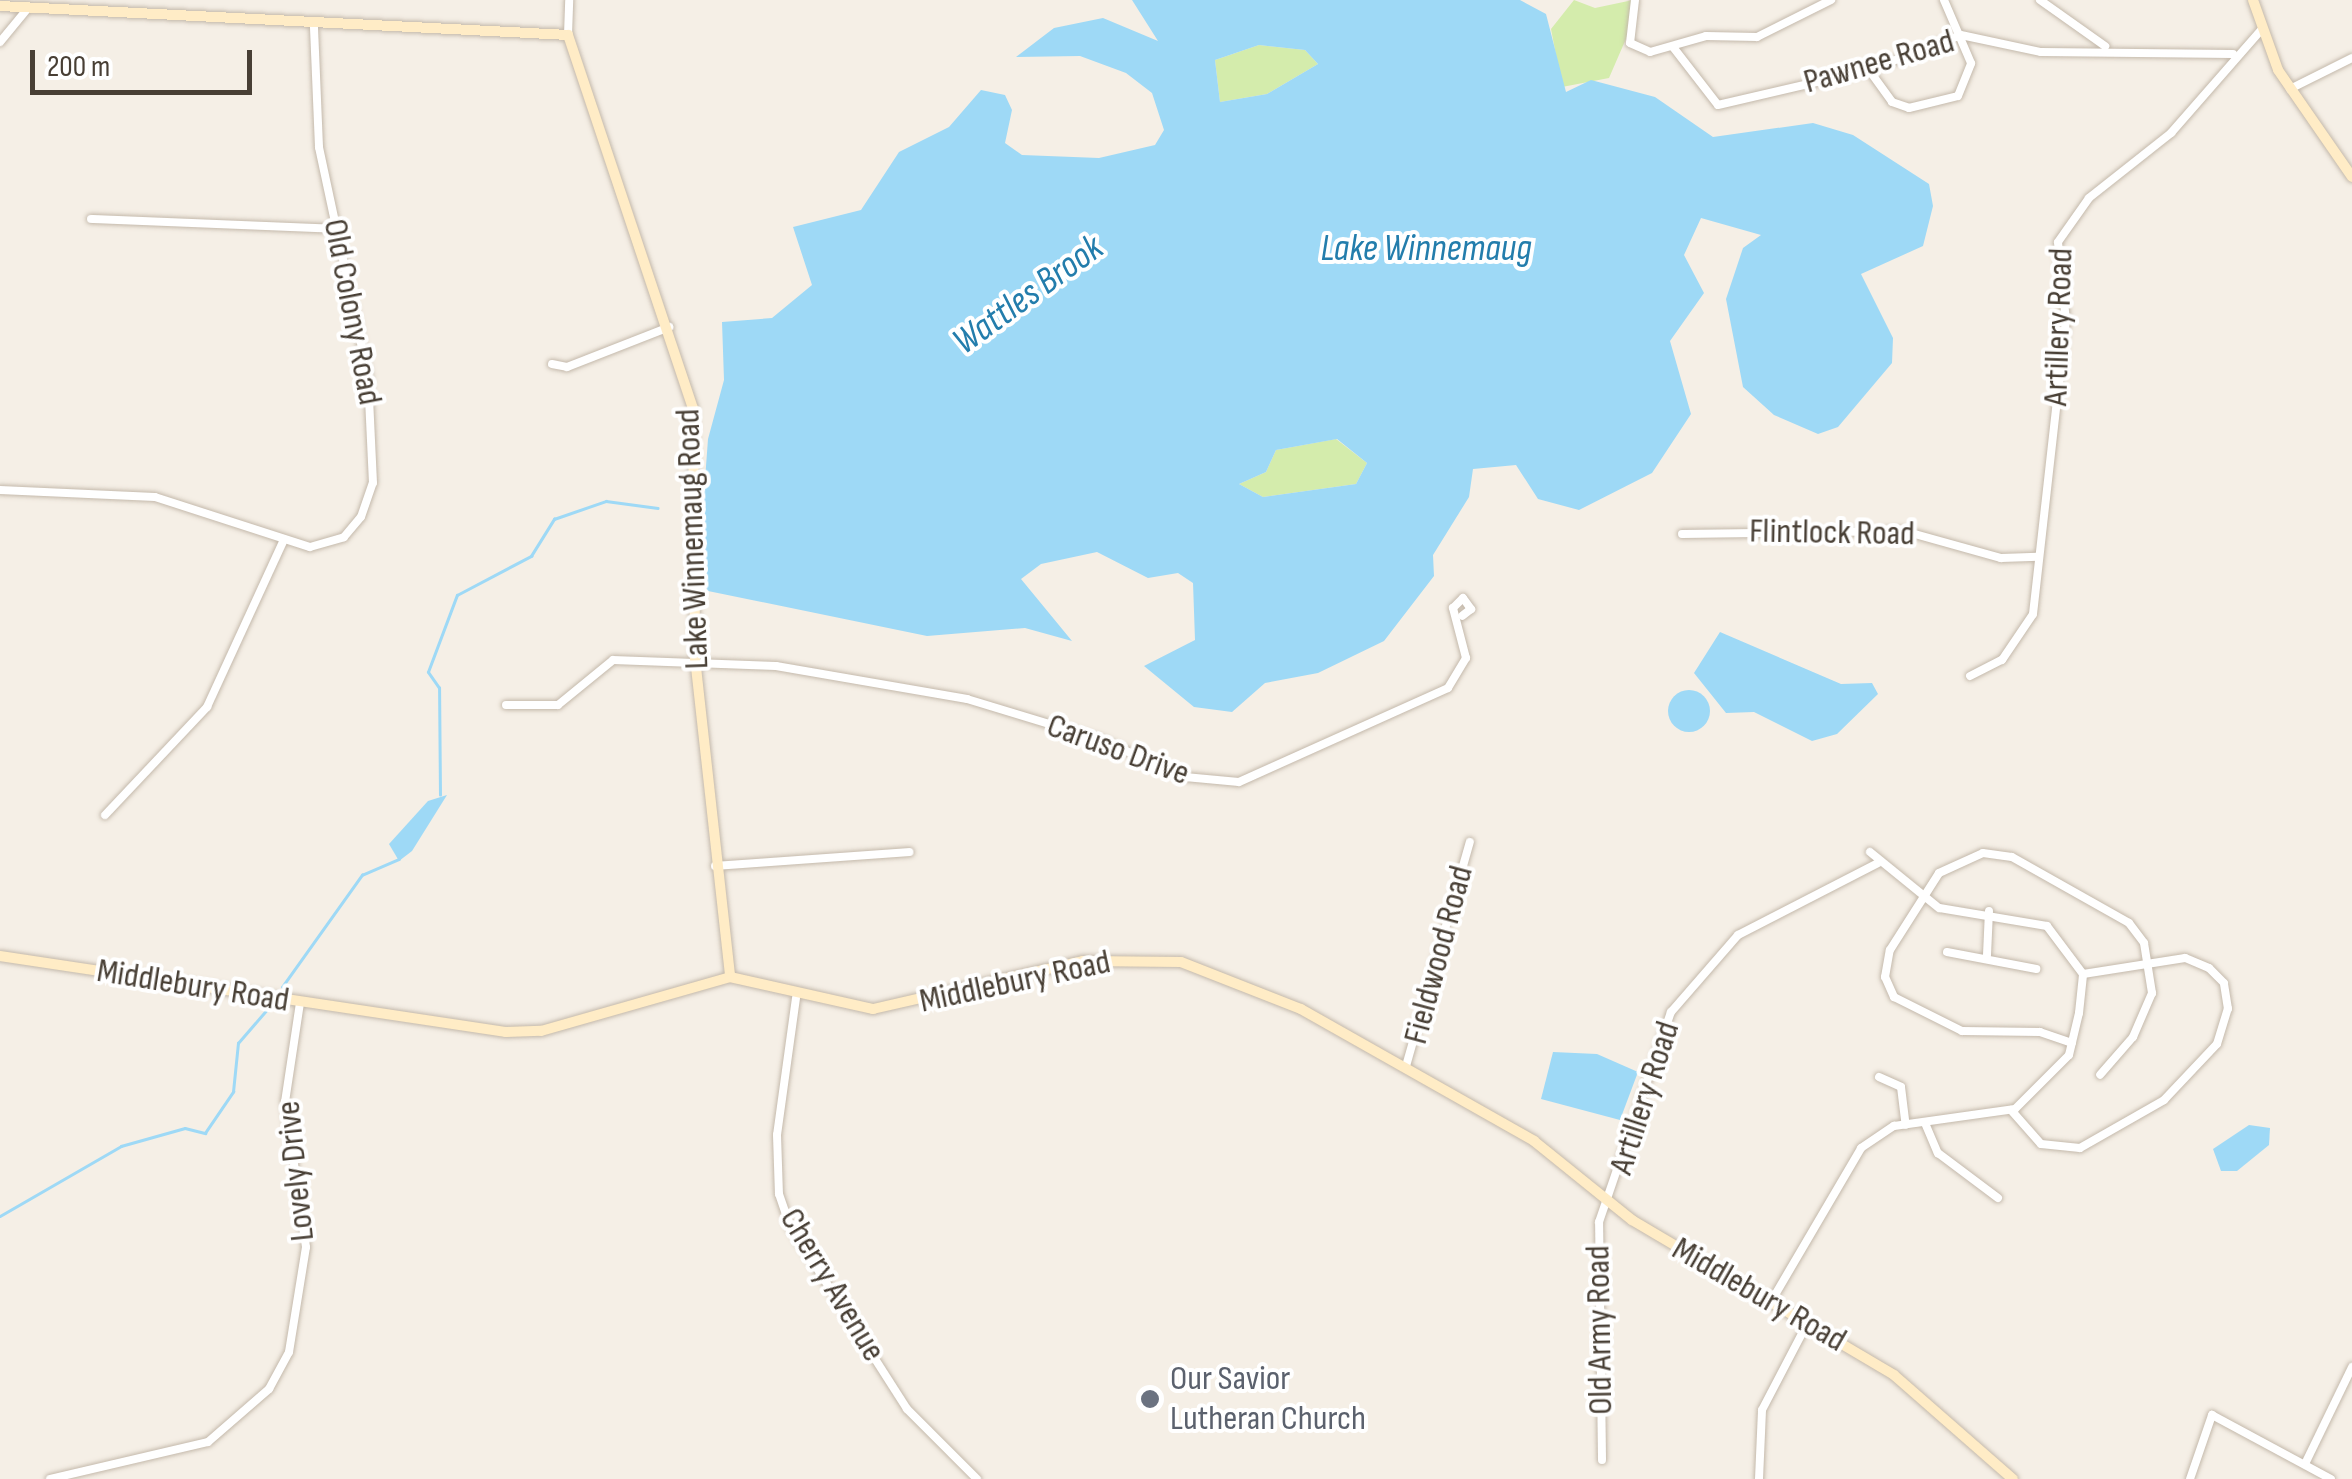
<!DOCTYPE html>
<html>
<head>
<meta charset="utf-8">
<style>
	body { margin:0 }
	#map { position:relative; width:2352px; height:1479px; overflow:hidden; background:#f5efe6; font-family:"Sofia Sans Condensed",sans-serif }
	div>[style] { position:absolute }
	.green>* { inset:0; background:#d4ecac }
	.water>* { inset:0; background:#9ed9f6 }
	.round { border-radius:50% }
	.stream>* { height:2.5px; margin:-1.25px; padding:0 1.25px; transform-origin:1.25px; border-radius:1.25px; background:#9ed9f6 }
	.roads { filter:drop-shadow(0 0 2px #c4b9ab) drop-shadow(0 0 2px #c4b9ab) }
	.street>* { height:8px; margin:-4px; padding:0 4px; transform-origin:4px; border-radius:4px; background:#fff }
	.secondary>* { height:10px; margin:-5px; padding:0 5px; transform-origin:5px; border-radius:5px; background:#ffecc6 }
	.dots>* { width:28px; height:28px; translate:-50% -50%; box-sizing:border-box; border:5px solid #fff; border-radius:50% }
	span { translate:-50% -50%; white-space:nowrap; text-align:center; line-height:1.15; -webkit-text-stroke:8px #fff; paint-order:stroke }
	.street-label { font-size:35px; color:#483f35 }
	.worship-label { font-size:35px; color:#5b616d }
	.left { translate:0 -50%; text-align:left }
	.water-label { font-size:38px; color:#237dac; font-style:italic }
	.scale { position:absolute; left:30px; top:50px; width:222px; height:45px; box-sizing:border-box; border:5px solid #483f35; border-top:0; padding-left:12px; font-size:30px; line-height:35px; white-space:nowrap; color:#483f35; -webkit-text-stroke:8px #fff; paint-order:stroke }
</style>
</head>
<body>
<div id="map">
	<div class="green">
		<i style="clip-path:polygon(1574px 0,1595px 8px,1633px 0,1635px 18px,1609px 78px,1562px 87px,1551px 29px)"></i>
		<i style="clip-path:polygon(1259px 45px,1305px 50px,1318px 64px,1267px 94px,1220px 102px,1215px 60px)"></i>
		<i style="clip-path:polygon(1336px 439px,1367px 463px,1356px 484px,1263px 497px,1239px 484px,1266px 472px,1276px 450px)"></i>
	</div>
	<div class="water">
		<i style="clip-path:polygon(evenodd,1132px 0,1520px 0,1546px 14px,1566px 92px,1591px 80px,1655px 97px,1713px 137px,1813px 123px,1853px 135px,1929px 184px,1933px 206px,1923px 246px,1861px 274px,1893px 338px,1892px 363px,1838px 427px,1818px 434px,1774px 415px,1743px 387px,1726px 299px,1743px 248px,1761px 235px,1701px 218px,1684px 255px,1704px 293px,1670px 341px,1691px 414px,1652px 473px,1579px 510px,1538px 499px,1516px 465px,1473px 469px,1469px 497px,1433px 555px,1434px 576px,1384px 641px,1318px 673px,1265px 683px,1232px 712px,1194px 707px,1144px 666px,1195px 640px,1193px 583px,1178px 573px,1148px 578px,1097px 552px,1041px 564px,1021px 579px,1072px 641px,1025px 628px,927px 636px,708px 591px,698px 575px,708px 439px,724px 380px,722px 322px,772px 318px,812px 285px,793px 227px,861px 210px,899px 152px,949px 127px,981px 90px,1005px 95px,1012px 110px,1005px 143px,1022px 155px,1099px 158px,1155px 145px,1164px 130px,1152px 93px,1126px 73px,1080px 56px,1016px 57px,1054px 28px,1103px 18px,1158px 41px,1132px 0,1259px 45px,1305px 50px,1318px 64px,1267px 94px,1220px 102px,1215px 60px,1259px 45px,1132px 0,1337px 439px,1367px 463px,1356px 484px,1263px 497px,1239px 484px,1266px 472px,1276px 450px,1337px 439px)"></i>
		<i style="clip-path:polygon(1720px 632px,1841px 684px,1872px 683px,1878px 694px,1837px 734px,1812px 741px,1754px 712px,1726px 713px,1694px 673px)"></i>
		<i class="round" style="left:1668px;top:690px;width:42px;height:42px"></i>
		<i style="clip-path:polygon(447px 795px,412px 851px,399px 861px,389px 844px,428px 801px)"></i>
		<i style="clip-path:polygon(1553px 1052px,1597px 1054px,1638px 1072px,1620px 1120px,1541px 1099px)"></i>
		<i style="clip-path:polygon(2249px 1125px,2270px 1128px,2269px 1145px,2237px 1171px,2221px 1171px,2213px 1149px)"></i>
	</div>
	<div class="stream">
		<i style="left:440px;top:795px;width:107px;rotate:-90.5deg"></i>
		<i style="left:439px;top:688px;width:19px;rotate:-125deg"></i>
		<i style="left:428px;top:672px;width:82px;rotate:-69.4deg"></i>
		<i style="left:457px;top:595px;width:84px;rotate:-27.8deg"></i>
		<i style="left:531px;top:556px;width:44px;rotate:-58.1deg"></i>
		<i style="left:554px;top:519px;width:55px;rotate:-19.1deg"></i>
		<i style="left:606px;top:501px;width:52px;rotate:7.7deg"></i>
		<i style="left:282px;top:987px;width:138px;rotate:-54.5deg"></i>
		<i style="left:362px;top:875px;width:40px;rotate:-23.4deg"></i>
		<i style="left:0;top:1216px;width:140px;rotate:-30deg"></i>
		<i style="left:121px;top:1146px;width:66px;rotate:-15.7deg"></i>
		<i style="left:185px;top:1128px;width:21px;rotate:14deg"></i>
		<i style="left:205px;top:1133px;width:50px;rotate:-55.7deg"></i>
		<i style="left:233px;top:1092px;width:49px;rotate:-84.2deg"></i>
		<i style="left:238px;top:1043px;width:49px;rotate:-49.1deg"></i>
	</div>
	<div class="roads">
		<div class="street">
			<i style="left:1635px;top:0;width:43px;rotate:96.6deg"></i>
			<i style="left:1630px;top:43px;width:22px;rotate:24deg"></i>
			<i style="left:1650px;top:52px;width:58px;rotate:-15.9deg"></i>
			<i style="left:1706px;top:36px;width:51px;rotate:1.1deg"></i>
			<i style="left:1757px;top:37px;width:83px;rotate:-26.6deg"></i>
			<i style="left:2040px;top:0;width:80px;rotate:35.3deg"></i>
			<i style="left:568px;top:35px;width:35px;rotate:-88deg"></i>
			<i style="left:0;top:42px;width:44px;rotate:-50.5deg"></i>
			<i style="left:1673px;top:47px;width:73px;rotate:52.2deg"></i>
			<i style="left:1718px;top:105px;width:155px;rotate:-13.1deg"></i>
			<i style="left:1869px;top:70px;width:98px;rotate:-20.8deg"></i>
			<i style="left:1961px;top:35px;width:82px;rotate:12deg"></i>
			<i style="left:2041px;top:52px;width:192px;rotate:0.6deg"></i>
			<i style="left:1869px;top:70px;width:39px;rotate:54deg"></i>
			<i style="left:1892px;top:102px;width:18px;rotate:19deg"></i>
			<i style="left:1909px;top:108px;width:50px;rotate:-13.8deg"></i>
			<i style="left:1958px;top:96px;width:35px;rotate:-68deg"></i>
			<i style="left:1971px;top:63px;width:69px;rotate:-113.2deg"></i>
			<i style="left:2290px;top:89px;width:69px;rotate:-26.6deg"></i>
			<i style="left:91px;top:219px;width:245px;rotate:2.3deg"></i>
			<i style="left:552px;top:364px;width:15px;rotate:11deg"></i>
			<i style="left:567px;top:367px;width:110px;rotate:-21.4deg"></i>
			<i style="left:0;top:490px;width:155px;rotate:2.6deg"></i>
			<i style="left:155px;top:497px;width:163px;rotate:17.9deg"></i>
			<i style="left:310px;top:547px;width:35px;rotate:-16deg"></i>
			<i style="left:344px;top:537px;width:26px;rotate:-50deg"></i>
			<i style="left:361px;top:517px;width:36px;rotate:-71deg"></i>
			<i style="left:373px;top:483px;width:107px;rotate:-92.7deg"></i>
			<i style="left:368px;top:376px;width:234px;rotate:-102.1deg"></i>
			<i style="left:319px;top:147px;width:121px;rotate:-92.4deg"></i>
			<i style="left:1682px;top:534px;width:222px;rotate:-0.8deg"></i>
			<i style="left:1904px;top:531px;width:101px;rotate:15.6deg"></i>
			<i style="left:2001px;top:558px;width:37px;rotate:-2deg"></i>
			<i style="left:1970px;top:676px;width:36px;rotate:-27deg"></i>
			<i style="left:2002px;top:660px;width:55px;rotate:-56deg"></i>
			<i style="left:2033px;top:614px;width:295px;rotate:-83.6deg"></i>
			<i style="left:2066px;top:321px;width:79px;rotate:-95.8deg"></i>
			<i style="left:2058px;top:242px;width:54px;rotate:-54.8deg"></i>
			<i style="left:2089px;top:198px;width:105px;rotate:-38.4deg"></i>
			<i style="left:2171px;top:133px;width:138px;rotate:-48.8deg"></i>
			<i style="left:506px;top:705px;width:52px"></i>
			<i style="left:558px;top:705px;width:71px;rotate:-39.3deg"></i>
			<i style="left:613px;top:660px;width:163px;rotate:2.1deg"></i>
			<i style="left:776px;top:666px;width:194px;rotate:9.8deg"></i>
			<i style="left:967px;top:699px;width:138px;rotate:16.9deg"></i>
			<i style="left:1099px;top:739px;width:94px;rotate:23.8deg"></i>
			<i style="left:1185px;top:777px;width:54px;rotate:5.3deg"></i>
			<i style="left:1239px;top:782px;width:229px;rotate:-24.2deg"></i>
			<i style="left:1448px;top:688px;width:35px;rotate:-59deg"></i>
			<i style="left:1466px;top:658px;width:52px;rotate:-104.6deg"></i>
			<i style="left:1453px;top:608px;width:14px;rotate:-45deg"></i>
			<i style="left:1463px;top:598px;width:14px;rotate:54deg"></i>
			<i style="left:1471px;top:609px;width:11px;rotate:142deg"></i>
			<i style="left:105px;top:815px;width:149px;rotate:-46.6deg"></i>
			<i style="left:207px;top:707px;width:182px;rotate:-65.3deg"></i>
			<i style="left:715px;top:866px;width:195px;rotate:-4.1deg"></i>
			<i style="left:1947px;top:952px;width:91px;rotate:10.8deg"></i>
			<i style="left:1987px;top:955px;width:44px;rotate:-87.4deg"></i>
			<i style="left:796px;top:998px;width:138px;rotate:97.9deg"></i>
			<i style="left:777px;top:1135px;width:59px;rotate:88.1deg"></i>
			<i style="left:779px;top:1194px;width:34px;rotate:71deg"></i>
			<i style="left:790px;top:1226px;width:217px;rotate:57.4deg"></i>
			<i style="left:907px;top:1409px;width:99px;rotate:45deg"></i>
			<i style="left:2072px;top:1043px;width:34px;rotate:-161deg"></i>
			<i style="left:2040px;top:1032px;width:78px;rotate:-179.3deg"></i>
			<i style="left:1962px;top:1031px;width:76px;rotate:-153.4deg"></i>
			<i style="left:1894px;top:997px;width:22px;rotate:-114deg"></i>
			<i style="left:1885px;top:977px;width:27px;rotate:-80deg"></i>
			<i style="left:1890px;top:950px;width:91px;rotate:-57.5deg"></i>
			<i style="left:1939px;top:873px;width:48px;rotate:-24.4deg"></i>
			<i style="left:1983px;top:853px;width:29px;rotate:8deg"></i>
			<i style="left:2012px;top:857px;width:134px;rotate:29.4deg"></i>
			<i style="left:2129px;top:923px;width:25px;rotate:53deg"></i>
			<i style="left:2144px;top:943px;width:51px;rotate:80.9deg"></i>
			<i style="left:2152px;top:993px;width:48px;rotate:113.4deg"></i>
			<i style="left:2133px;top:1037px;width:50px;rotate:131deg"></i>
			<i style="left:1406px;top:1066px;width:233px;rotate:-74.1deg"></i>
			<i style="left:1879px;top:1077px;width:24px;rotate:24deg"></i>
			<i style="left:1901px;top:1087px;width:38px;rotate:83deg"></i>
			<i style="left:2011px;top:1110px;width:45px;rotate:48.6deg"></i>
			<i style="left:2041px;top:1144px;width:39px;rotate:6deg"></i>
			<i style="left:2080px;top:1148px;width:97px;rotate:-29.7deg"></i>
			<i style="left:2164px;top:1100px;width:77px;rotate:-46.6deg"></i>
			<i style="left:2217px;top:1044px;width:37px;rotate:-73deg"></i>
			<i style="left:2228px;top:1009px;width:26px;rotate:-99deg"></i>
			<i style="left:2224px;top:983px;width:21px;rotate:-135deg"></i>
			<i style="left:2209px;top:968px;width:26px;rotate:-157deg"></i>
			<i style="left:2185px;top:958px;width:103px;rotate:171.1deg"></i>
			<i style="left:1925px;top:1123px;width:33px;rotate:67deg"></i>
			<i style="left:1938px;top:1153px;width:75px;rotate:36.9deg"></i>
			<i style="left:1772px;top:1300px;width:176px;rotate:-59.6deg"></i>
			<i style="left:1861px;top:1148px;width:40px;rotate:-34deg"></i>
			<i style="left:1894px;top:1126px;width:122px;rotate:-8deg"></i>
			<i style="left:2015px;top:1109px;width:76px;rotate:-45deg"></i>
			<i style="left:2069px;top:1055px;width:43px;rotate:-76.6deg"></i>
			<i style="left:2079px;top:1013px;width:39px;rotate:-84deg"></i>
			<i style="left:2083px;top:974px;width:60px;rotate:-126.9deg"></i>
			<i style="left:2047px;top:926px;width:109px;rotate:-170.5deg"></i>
			<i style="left:1939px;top:908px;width:89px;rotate:-140.9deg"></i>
			<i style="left:1602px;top:1460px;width:238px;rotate:-90.7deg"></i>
			<i style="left:1599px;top:1222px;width:222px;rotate:-71.1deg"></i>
			<i style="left:1671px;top:1012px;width:102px;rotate:-49deg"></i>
			<i style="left:1738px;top:935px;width:157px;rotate:-27.2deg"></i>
			<i style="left:2305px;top:1464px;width:108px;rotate:-64.1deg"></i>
			<i style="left:50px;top:1479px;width:162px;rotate:-13.2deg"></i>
			<i style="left:208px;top:1442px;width:81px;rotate:-41deg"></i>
			<i style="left:269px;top:1389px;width:42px;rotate:-61.6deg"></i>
			<i style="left:289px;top:1352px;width:106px;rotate:-80.8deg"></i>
			<i style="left:306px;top:1247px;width:147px;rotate:-98.2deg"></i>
			<i style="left:285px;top:1102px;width:100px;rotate:-81.4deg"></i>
			<i style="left:1759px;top:1479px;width:69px;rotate:-87.5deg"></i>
			<i style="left:1762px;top:1410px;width:99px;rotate:-62.4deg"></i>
			<i style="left:2190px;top:1479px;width:68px;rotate:-71deg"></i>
			<i style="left:2212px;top:1415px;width:135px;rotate:28.3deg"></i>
		</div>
		<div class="secondary">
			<i style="left:2253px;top:0;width:74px;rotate:70.3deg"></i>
			<i style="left:2278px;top:70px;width:130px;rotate:55.3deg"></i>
			<i style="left:0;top:6px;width:569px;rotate:2.92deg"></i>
			<i style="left:568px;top:35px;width:393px;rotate:71.5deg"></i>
			<i style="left:693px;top:408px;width:250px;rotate:89.5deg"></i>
			<i style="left:695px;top:658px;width:321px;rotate:83.7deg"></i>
			<i style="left:0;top:956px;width:512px;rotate:8.54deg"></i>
			<i style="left:506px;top:1032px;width:35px;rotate:-2deg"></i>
			<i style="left:541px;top:1031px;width:197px;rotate:-15.9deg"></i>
			<i style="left:730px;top:977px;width:147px;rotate:12.6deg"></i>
			<i style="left:873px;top:1009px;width:215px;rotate:-12.9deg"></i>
			<i style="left:1083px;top:961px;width:98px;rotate:0.6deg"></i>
			<i style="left:1181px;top:962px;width:129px;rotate:21.4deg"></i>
			<i style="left:1301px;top:1009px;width:268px;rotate:29.5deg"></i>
			<i style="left:1534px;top:1141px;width:126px;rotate:38.9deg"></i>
			<i style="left:1632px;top:1220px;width:304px;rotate:30.6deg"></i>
			<i style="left:1894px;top:1375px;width:158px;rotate:41.2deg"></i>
		</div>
	</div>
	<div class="dots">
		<i style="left:1150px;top:1399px;background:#6b7280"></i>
	</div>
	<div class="street-label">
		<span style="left:1879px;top:62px;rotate:-16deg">Pawnee Road</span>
		<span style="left:352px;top:312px;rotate:79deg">Old Colony Road</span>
		<span style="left:2059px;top:327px;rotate:-88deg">Artillery Road</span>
		<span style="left:1832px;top:533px;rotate:1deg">Flintlock Road</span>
		<span style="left:693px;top:539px;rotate:-92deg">Lake Winnemaug Road</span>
		<span style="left:1118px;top:750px;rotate:20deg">Caruso Drive</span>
		<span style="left:1439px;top:955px;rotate:-75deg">Fieldwood Road</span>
		<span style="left:1015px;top:982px;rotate:-12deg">Middlebury Road</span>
		<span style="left:193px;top:986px;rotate:9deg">Middlebury Road</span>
		<span style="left:1645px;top:1098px;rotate:-72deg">Artillery Road</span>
		<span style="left:296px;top:1171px;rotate:-96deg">Lovely Drive</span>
		<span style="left:832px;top:1285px;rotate:59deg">Cherry Avenue</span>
		<span style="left:1759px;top:1295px;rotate:30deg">Middlebury Road</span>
		<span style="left:1600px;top:1330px;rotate:-91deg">Old Army Road</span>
	</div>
	<div class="worship-label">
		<span class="left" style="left:1170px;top:1399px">Our Savior<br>Lutheran Church</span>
	</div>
	<div class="water-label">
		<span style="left:1426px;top:249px">Lake Winnemaug</span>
		<span style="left:1028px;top:295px;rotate:-36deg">Wattles Brook</span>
	</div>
	<div class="scale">200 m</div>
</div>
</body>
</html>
